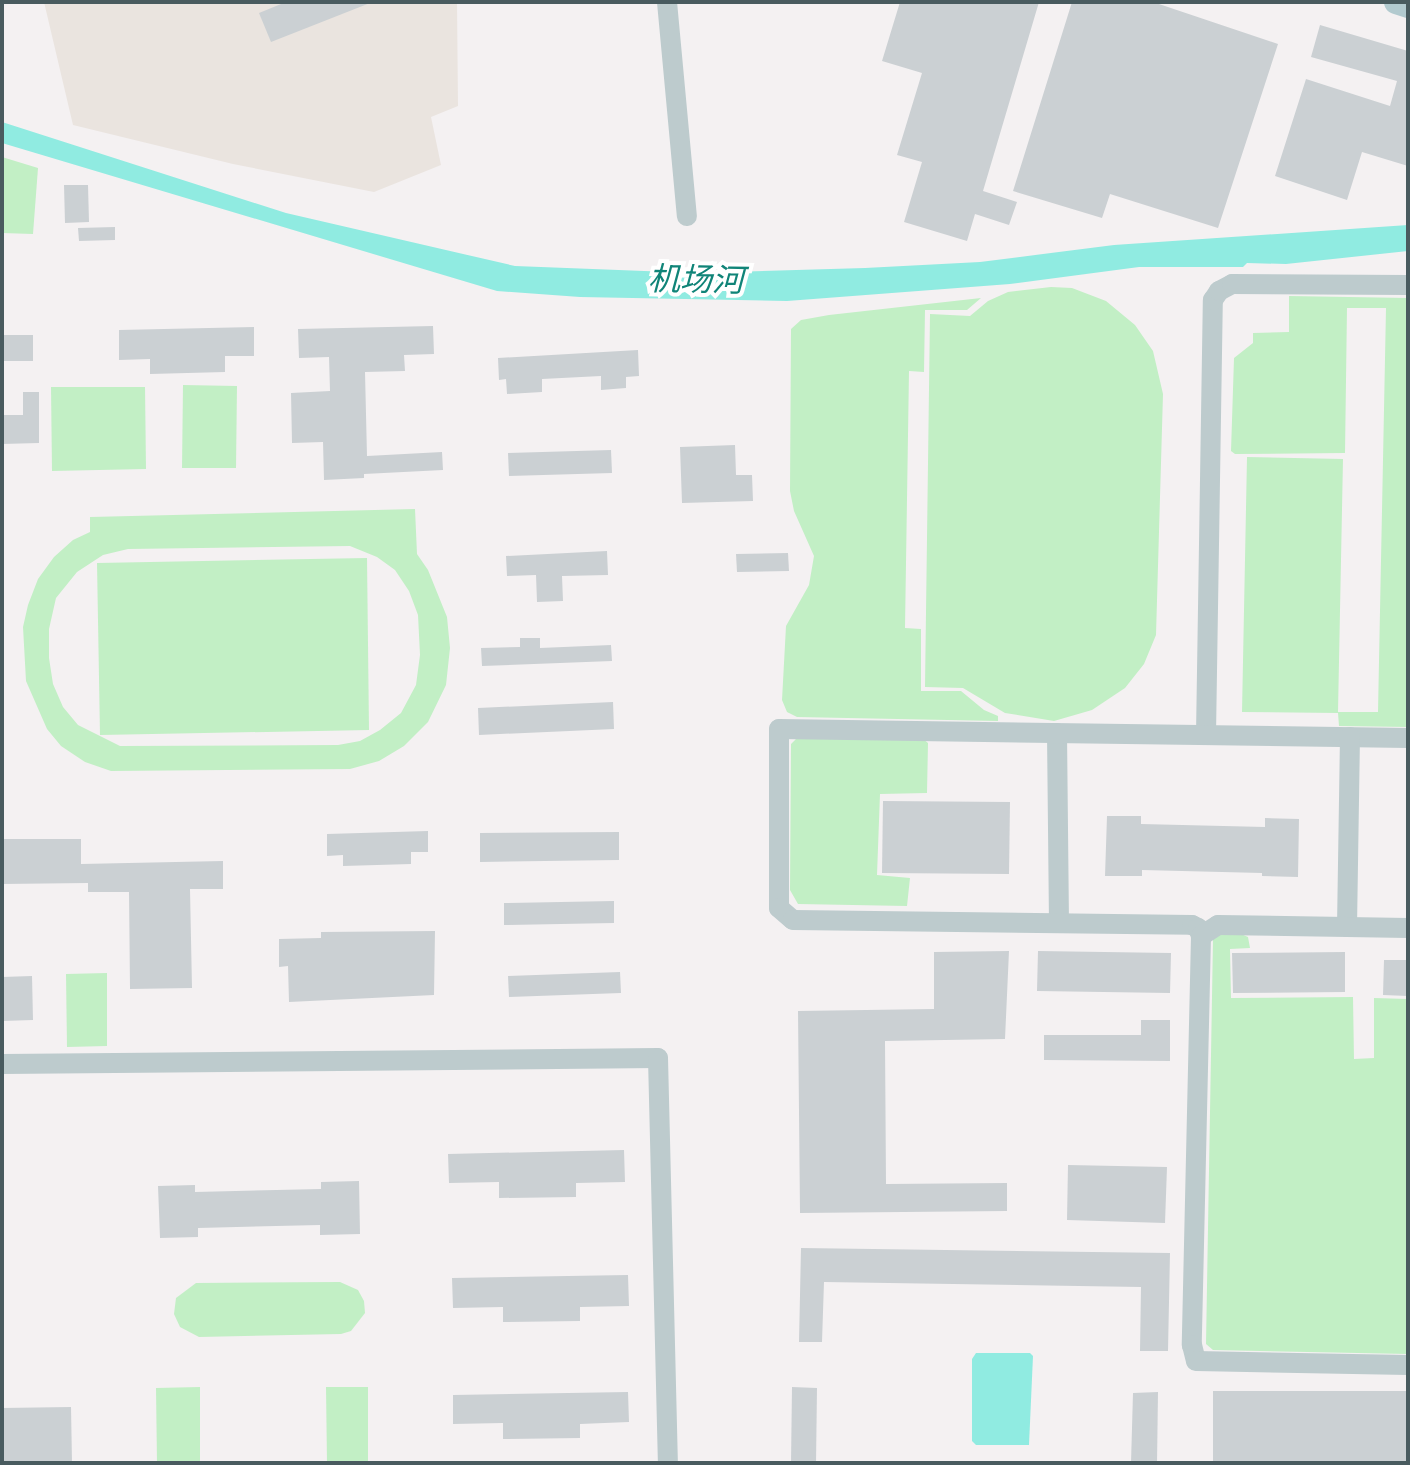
<!DOCTYPE html>
<html>
<head>
<meta charset="utf-8">
<style>
	body { margin:0 }
	#map { position:relative; width:1410px; height:1465px; overflow:hidden; background:#f4f1f2; font-family:Jost,"Noto Sans SC",sans-serif }
	div>[style] { position:absolute }
	.commercial>* { inset:0; background:#eae4df }
	.green>* { inset:0; background:#c2efc5 }
	.water>* { inset:0; background:#90ebe1 }
	.building>* { inset:0; background:#cbd0d3 }
	.minor>* { height:20px; margin:-10px; padding:0 10px; transform-origin:10px; border-radius:10px; background:#bdcbcd }
	.major>* { height:24px; margin:-12px; padding:0 12px; transform-origin:12px; border-radius:12px; background:#b2cacf }
	span { translate:-50% -50%; white-space:nowrap; text-align:center; line-height:1.15; -webkit-text-stroke:8px #fff; paint-order:stroke }
	.water-label { font-size:32px; color:#108478; font-style:italic }
	.frame { position:absolute; inset:0; border:4px solid #495b5f; pointer-events:none }
</style>
</head>
<body>
<div id="map">
	<div class="commercial">
		<i style="clip-path:polygon(44px 2px,457px 2px,458px 106px,431px 117px,441px 165px,374px 192px,233px 164px,73px 125px)"></i>
	</div>
	<div class="green">
		<i style="clip-path:polygon(2px 157px,38px 168px,33px 234px,2px 233px)"></i>
		<i style="clip-path:polygon(1051px 287px,1072px 288px,1106px 301px,1135px 325px,1153px 351px,1163px 394px,1156px 635px,1144px 664px,1125px 688px,1092px 710px,1054px 721px,1005px 713px,963px 688px,925px 687px,930px 314px,970px 316px,988px 301px,1008px 292px)"></i>
		<i style="clip-path:polygon(1289px 296px,1408px 298px,1408px 727px,1339px 726px,1338px 713px,1242px 712px,1247px 457px,1343px 459px,1338px 712px,1378px 712px,1386px 308px,1347px 308px,1345px 453px,1235px 454px,1231px 451px,1234px 358px,1253px 343px,1253px 333px,1289px 332px)"></i>
		<i style="clip-path:polygon(981px 298px,967px 310px,925px 310px,924px 372px,909px 371px,905px 628px,921px 629px,921px 691px,961px 691px,984px 710px,998px 716px,998px 721px,797px 717px,787px 712px,782px 700px,786px 626px,809px 585px,814px 556px,794px 511px,790px 491px,791px 329px,801px 320px,829px 315px)"></i>
		<i style="clip-path:polygon(183px 385px,237px 386px,236px 468px,182px 468px)"></i>
		<i style="clip-path:polygon(51px 387px,145px 387px,146px 469px,52px 471px)"></i>
		<i style="clip-path:polygon(evenodd,415px 509px,417px 554px,428px 570px,447px 617px,450px 648px,446px 685px,428px 722px,404px 746px,379px 761px,350px 769px,111px 771px,85px 762px,61px 746px,47px 729px,26px 681px,23px 627px,28px 605px,38px 579px,54px 557px,73px 540px,90px 532px,90px 517px,415px 509px,350px 546px,377px 557px,395px 570px,409px 591px,418px 615px,420px 655px,416px 685px,401px 713px,380px 730px,360px 741px,338px 745px,120px 746px,78px 725px,63px 707px,53px 684px,49px 658px,49px 629px,56px 598px,77px 572px,103px 555px,128px 549px,350px 546px)"></i>
		<i style="clip-path:polygon(367px 558px,369px 730px,100px 735px,97px 563px)"></i>
		<i style="clip-path:polygon(922px 738px,928px 743px,927px 793px,880px 794px,877px 875px,910px 878px,907px 906px,798px 904px,790px 890px,791px 744px,796px 739px)"></i>
		<i style="clip-path:polygon(1234px 931px,1248px 937px,1250px 948px,1230px 949px,1231px 998px,1353px 997px,1354px 1059px,1374px 1058px,1374px 998px,1408px 999px,1408px 1354px,1213px 1350px,1206px 1344px,1213px 939px,1220px 933px)"></i>
		<i style="clip-path:polygon(107px 973px,107px 1046px,67px 1047px,66px 974px)"></i>
		<i style="clip-path:polygon(340px 1282px,358px 1290px,364px 1301px,365px 1313px,351px 1331px,341px 1334px,199px 1337px,180px 1327px,174px 1314px,176px 1298px,196px 1283px)"></i>
		<i style="clip-path:polygon(200px 1387px,200px 1463px,157px 1463px,156px 1388px)"></i>
		<i style="clip-path:polygon(326px 1387px,368px 1387px,368px 1463px,327px 1463px)"></i>
	</div>
	<div class="water">
		<i style="clip-path:polygon(2px 122px,286px 213px,515px 266px,696px 273px,865px 268px,980px 262px,1114px 245px,1408px 225px,1408px 251px,1286px 264px,1247px 263px,1243px 267px,1139px 267px,1010px 284px,787px 301px,580px 297px,497px 291px,2px 143px)"></i>
		<i style="clip-path:polygon(976px 1353px,1030px 1353px,1033px 1356px,1029px 1445px,976px 1445px,972px 1441px,972px 1359px)"></i>
	</div>
	<div class="building">
		<i style="clip-path:polygon(286px 2px,370px 2px,370px 3px,271px 42px,259px 13px)"></i>
		<i style="clip-path:polygon(900px 2px,1039px 2px,983px 191px,1017px 202px,1009px 225px,975px 214px,967px 241px,904px 222px,922px 162px,897px 155px,922px 73px,882px 61px)"></i>
		<i style="clip-path:polygon(1072px 2px,1153px 2px,1278px 44px,1218px 228px,1110px 194px,1102px 218px,1013px 191px)"></i>
		<i style="clip-path:polygon(1320px 25px,1408px 51px,1408px 166px,1362px 152px,1347px 200px,1275px 176px,1306px 79px,1390px 106px,1397px 81px,1311px 57px)"></i>
		<i style="clip-path:polygon(64px 185px,88px 185px,89px 222px,65px 223px)"></i>
		<i style="clip-path:polygon(115px 227px,115px 240px,79px 241px,78px 228px)"></i>
		<i style="clip-path:polygon(433px 326px,434px 354px,404px 355px,405px 371px,365px 372px,367px 456px,442px 452px,443px 470px,364px 474px,364px 478px,324px 480px,323px 442px,292px 443px,291px 393px,330px 391px,329px 357px,299px 358px,298px 329px)"></i>
		<i style="clip-path:polygon(254px 327px,254px 356px,225px 356px,225px 372px,150px 374px,150px 359px,119px 360px,119px 330px)"></i>
		<i style="clip-path:polygon(2px 335px,33px 335px,33px 361px,2px 361px)"></i>
		<i style="clip-path:polygon(638px 350px,639px 376px,626px 377px,626px 388px,601px 390px,601px 376px,542px 379px,542px 392px,507px 394px,506px 379px,499px 380px,498px 358px)"></i>
		<i style="clip-path:polygon(23px 392px,39px 392px,39px 443px,2px 444px,2px 415px,23px 415px)"></i>
		<i style="clip-path:polygon(735px 445px,736px 475px,752px 475px,753px 501px,682px 503px,680px 447px)"></i>
		<i style="clip-path:polygon(611px 450px,612px 473px,509px 476px,508px 453px)"></i>
		<i style="clip-path:polygon(607px 551px,608px 575px,562px 576px,563px 601px,537px 602px,536px 575px,507px 576px,506px 556px)"></i>
		<i style="clip-path:polygon(788px 553px,789px 571px,737px 572px,736px 554px)"></i>
		<i style="clip-path:polygon(520px 638px,540px 638px,540px 648px,611px 645px,612px 661px,482px 666px,481px 648px,520px 647px)"></i>
		<i style="clip-path:polygon(613px 702px,614px 729px,479px 735px,478px 708px)"></i>
		<i style="clip-path:polygon(883px 801px,1010px 802px,1009px 874px,882px 873px)"></i>
		<i style="clip-path:polygon(1107px 816px,1141px 816px,1141px 824px,1265px 827px,1265px 818px,1299px 819px,1298px 877px,1262px 876px,1262px 873px,1142px 870px,1142px 876px,1105px 876px)"></i>
		<i style="clip-path:polygon(428px 831px,428px 852px,411px 852px,411px 864px,343px 866px,343px 855px,327px 856px,327px 834px)"></i>
		<i style="clip-path:polygon(619px 832px,619px 860px,480px 862px,480px 833px)"></i>
		<i style="clip-path:polygon(2px 839px,81px 839px,81px 864px,223px 861px,223px 889px,190px 889px,192px 988px,130px 989px,129px 892px,88px 892px,88px 883px,2px 884px)"></i>
		<i style="clip-path:polygon(614px 901px,614px 923px,504px 925px,504px 903px)"></i>
		<i style="clip-path:polygon(435px 931px,434px 995px,289px 1002px,288px 966px,279px 967px,279px 939px,321px 938px,321px 932px)"></i>
		<i style="clip-path:polygon(1009px 951px,1005px 1039px,885px 1041px,886px 1184px,1007px 1183px,1007px 1211px,800px 1213px,798px 1011px,934px 1009px,934px 952px)"></i>
		<i style="clip-path:polygon(1038px 951px,1171px 953px,1170px 993px,1037px 991px)"></i>
		<i style="clip-path:polygon(1345px 952px,1345px 992px,1233px 993px,1232px 953px)"></i>
		<i style="clip-path:polygon(1384px 960px,1408px 960px,1408px 996px,1383px 995px)"></i>
		<i style="clip-path:polygon(620px 972px,621px 993px,509px 997px,508px 976px)"></i>
		<i style="clip-path:polygon(32px 976px,33px 1020px,2px 1021px,2px 977px)"></i>
		<i style="clip-path:polygon(1141px 1020px,1170px 1020px,1170px 1061px,1044px 1060px,1044px 1035px,1141px 1035px)"></i>
		<i style="clip-path:polygon(624px 1150px,625px 1182px,576px 1183px,576px 1197px,499px 1198px,499px 1182px,449px 1183px,448px 1154px)"></i>
		<i style="clip-path:polygon(1068px 1165px,1167px 1167px,1165px 1223px,1067px 1220px)"></i>
		<i style="clip-path:polygon(359px 1181px,360px 1234px,320px 1235px,320px 1225px,198px 1228px,198px 1237px,160px 1238px,158px 1186px,195px 1185px,195px 1192px,321px 1189px,321px 1182px)"></i>
		<i style="clip-path:polygon(801px 1248px,1170px 1253px,1168px 1351px,1140px 1351px,1141px 1287px,824px 1282px,822px 1342px,799px 1342px)"></i>
		<i style="clip-path:polygon(628px 1275px,629px 1306px,580px 1307px,580px 1321px,503px 1322px,503px 1307px,453px 1308px,452px 1278px)"></i>
		<i style="clip-path:polygon(792px 1387px,817px 1388px,816px 1463px,791px 1463px)"></i>
		<i style="clip-path:polygon(1213px 1391px,1408px 1391px,1408px 1463px,1213px 1463px)"></i>
		<i style="clip-path:polygon(628px 1392px,629px 1422px,580px 1424px,580px 1438px,503px 1439px,503px 1423px,453px 1424px,453px 1395px)"></i>
		<i style="clip-path:polygon(1158px 1392px,1157px 1463px,1131px 1463px,1133px 1393px)"></i>
		<i style="clip-path:polygon(71px 1407px,72px 1463px,2px 1463px,2px 1408px)"></i>
	</div>
	<div class="minor">
		<i style="left:667px;top:2px;width:215px;rotate:84.7deg"></i>
		<i style="left:1057px;top:733px;width:190px;rotate:89.4deg"></i>
		<i style="left:1206px;top:735px;width:435px;rotate:-89.1deg"></i>
		<i style="left:1213px;top:300px;width:11px;rotate:-56deg"></i>
		<i style="left:1219px;top:291px;width:15px;rotate:-28deg"></i>
		<i style="left:1232px;top:284px;width:176px;rotate:0.3deg"></i>
		<i style="left:1408px;top:738px;width:629px;rotate:-179.18deg"></i>
		<i style="left:779px;top:729px;width:179px;rotate:90deg"></i>
		<i style="left:779px;top:908px;width:18px;rotate:41deg"></i>
		<i style="left:793px;top:920px;width:399px;rotate:0.7deg"></i>
		<i style="left:1192px;top:925px;width:7px;rotate:27deg"></i>
		<i style="left:1198px;top:928px;width:9px;rotate:69deg"></i>
		<i style="left:1201px;top:936px;width:409px;rotate:91.3deg"></i>
		<i style="left:1192px;top:1345px;width:16px;rotate:76deg"></i>
		<i style="left:1196px;top:1361px;width:212px;rotate:1.1deg"></i>
		<i style="left:1347px;top:927px;width:190px;rotate:-89.1deg"></i>
		<i style="left:1201px;top:936px;width:20px;rotate:-33deg"></i>
		<i style="left:1218px;top:925px;width:190px;rotate:0.9deg"></i>
		<i style="left:2px;top:1064px;width:656px;rotate:-0.52deg"></i>
		<i style="left:658px;top:1058px;width:405px;rotate:88.6deg"></i>
	</div>
	<div class="major">
		<i style="left:1396px;top:2px;width:13px;rotate:18deg"></i>
	</div>
	<div class="water-label">
		<span style="left:696px;top:280px;rotate:1deg">机场河</span>
	</div>
	<div class="frame"></div>
</div>
</body>
</html>
